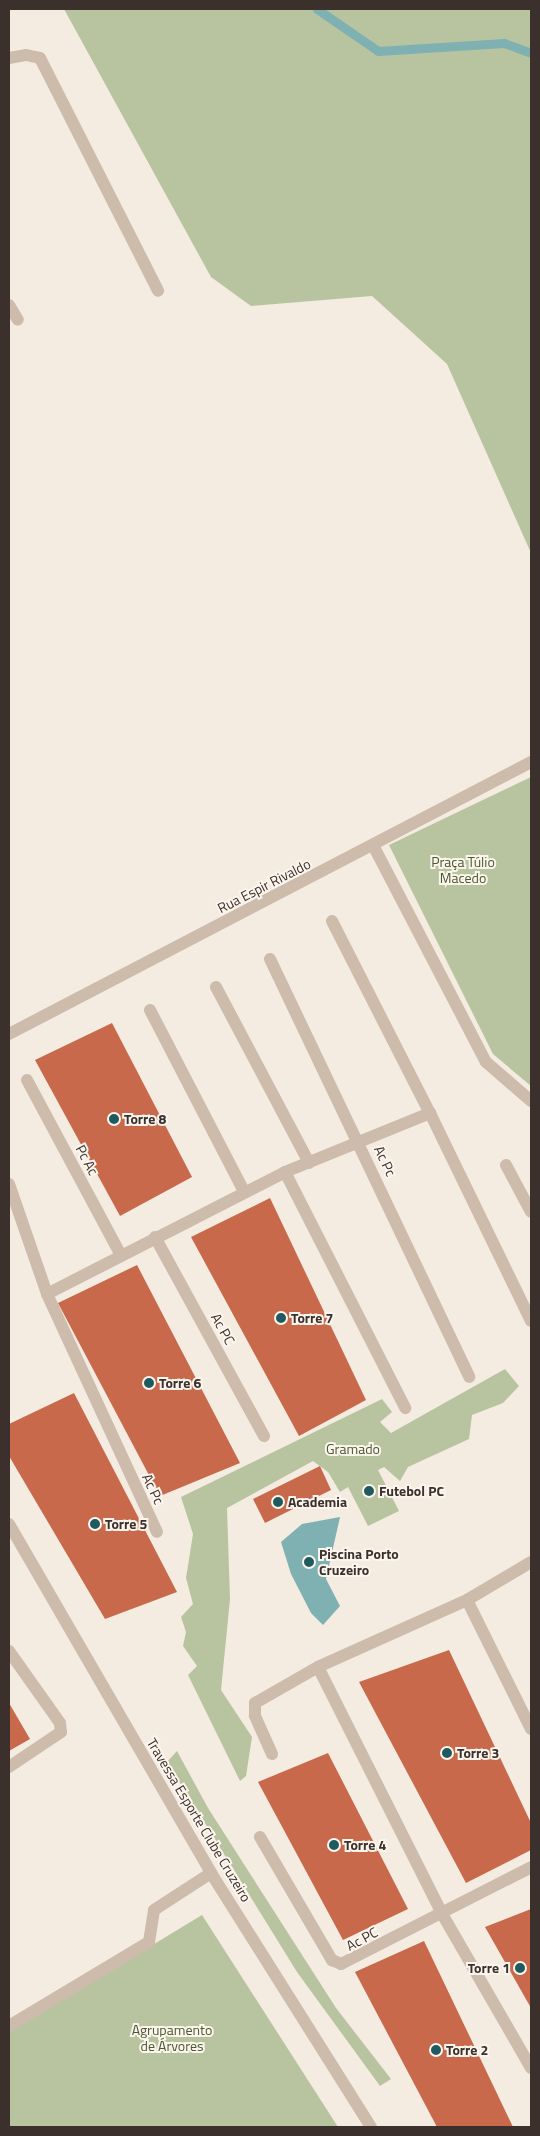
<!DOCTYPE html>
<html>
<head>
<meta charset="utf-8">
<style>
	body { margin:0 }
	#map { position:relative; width:540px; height:2136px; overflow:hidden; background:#f4ebe1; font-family:"Titillium Web",sans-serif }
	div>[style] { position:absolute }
	.green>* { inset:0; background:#b8c4a0 }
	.water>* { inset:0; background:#7fb0b2 }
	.stream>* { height:9px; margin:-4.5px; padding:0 4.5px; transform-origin:4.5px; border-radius:4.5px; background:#7fb0b2 }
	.building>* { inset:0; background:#c8694b }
	.minor>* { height:12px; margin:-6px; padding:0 6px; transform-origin:6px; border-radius:6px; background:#cdbbac }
	.dots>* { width:14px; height:14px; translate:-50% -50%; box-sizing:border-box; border:2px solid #fbf5ee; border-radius:50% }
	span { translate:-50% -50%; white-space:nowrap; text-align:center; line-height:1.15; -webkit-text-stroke:4px #fbf5ee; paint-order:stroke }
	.park-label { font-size:14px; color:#4a5a2e }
	.street-label { font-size:14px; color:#3b302b }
	.poi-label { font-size:14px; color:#3b302b; font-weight:700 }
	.left { translate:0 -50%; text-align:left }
	.right { translate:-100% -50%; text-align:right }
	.frame { position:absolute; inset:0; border:10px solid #3b302b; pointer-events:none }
</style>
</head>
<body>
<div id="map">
	<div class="green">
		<i style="clip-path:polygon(64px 9px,531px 9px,531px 553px,447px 364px,372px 296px,251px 306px,211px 277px)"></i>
		<i style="clip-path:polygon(531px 777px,531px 1086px,493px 1054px,389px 845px)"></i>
		<i style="clip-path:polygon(505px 1369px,519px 1386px,503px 1403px,472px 1415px,469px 1439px,408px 1467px,400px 1481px,384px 1467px,378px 1470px,399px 1511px,368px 1526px,348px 1487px,340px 1492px,328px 1472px,313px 1461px,227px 1508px,230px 1599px,221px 1690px,252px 1737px,246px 1776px,240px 1781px,188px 1675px,197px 1666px,183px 1646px,186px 1632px,181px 1617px,193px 1604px,186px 1578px,193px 1534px,181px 1497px,382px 1399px,392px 1412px,380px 1422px,391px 1433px)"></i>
		<i style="clip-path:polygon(177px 1751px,208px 1808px,336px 2008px,391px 2079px,380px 2086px,297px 1972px,167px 1762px)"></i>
		<i style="clip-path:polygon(202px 1915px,338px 2127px,9px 2127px,9px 2032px)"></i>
	</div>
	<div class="water">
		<i style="clip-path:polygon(340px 1517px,326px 1579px,340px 1606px,323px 1625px,311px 1613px,291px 1574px,281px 1542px,302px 1524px)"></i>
	</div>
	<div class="stream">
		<i style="left:317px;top:9px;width:74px;rotate:34.5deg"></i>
		<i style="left:378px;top:51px;width:126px;rotate:-3.6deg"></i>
		<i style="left:504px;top:43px;width:29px;rotate:20deg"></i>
	</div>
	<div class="building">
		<i style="clip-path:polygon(112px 1023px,192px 1177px,120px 1216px,35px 1060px)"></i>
		<i style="clip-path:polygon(270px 1198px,366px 1400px,299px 1436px,191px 1237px)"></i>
		<i style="clip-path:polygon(137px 1265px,240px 1463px,160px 1496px,58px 1303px)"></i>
		<i style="clip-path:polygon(74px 1393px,177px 1592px,105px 1619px,9px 1456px,9px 1424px)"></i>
		<i style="clip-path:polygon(320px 1466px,331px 1490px,265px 1523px,253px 1499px)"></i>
		<i style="clip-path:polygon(449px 1650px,531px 1823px,531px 1850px,466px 1883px,359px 1682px)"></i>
		<i style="clip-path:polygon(9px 1703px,30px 1739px,9px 1751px)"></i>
		<i style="clip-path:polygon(328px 1753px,408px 1909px,343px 1940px,258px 1782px)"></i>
		<i style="clip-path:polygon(531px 1909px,531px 2008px,485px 1927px)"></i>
		<i style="clip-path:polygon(424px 1941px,513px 2127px,437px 2127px,355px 1972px)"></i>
	</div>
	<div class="minor">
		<i style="left:9px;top:58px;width:17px;rotate:-10deg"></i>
		<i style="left:26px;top:55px;width:14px;rotate:12deg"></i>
		<i style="left:40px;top:58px;width:261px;rotate:63.1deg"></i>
		<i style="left:9px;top:305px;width:17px;rotate:59deg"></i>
		<i style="left:374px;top:847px;width:242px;rotate:62.5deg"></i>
		<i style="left:486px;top:1062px;width:60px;rotate:40.9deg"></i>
		<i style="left:332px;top:921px;width:216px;rotate:63deg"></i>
		<i style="left:270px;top:959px;width:463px;rotate:64.5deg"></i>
		<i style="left:216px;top:987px;width:199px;rotate:62.1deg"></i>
		<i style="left:150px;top:1010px;width:204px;rotate:62.6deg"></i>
		<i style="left:9px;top:1034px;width:589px;rotate:-27.52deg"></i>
		<i style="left:27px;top:1080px;width:199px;rotate:61.8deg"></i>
		<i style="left:506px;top:1165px;width:53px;rotate:62deg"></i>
		<i style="left:285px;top:1172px;width:265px;rotate:63deg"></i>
		<i style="left:9px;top:1184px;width:116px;rotate:70.9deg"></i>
		<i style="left:47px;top:1294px;width:267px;rotate:-27.1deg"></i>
		<i style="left:285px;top:1172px;width:157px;rotate:-22.1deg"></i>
		<i style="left:430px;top:1113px;width:231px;rotate:64.1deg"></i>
		<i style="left:155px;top:1237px;width:227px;rotate:61.3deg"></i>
		<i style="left:47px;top:1294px;width:262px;rotate:65.2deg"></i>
		<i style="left:9px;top:1524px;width:403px;rotate:59.9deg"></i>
		<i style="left:211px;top:1873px;width:300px;rotate:57.8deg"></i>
		<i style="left:531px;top:1562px;width:74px;rotate:149.3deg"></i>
		<i style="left:467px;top:1600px;width:163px;rotate:155.8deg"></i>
		<i style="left:318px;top:1667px;width:274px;rotate:63.3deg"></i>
		<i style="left:441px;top:1912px;width:180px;rotate:60deg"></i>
		<i style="left:467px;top:1600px;width:144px;rotate:63.6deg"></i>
		<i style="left:9px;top:1651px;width:88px;rotate:54.7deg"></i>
		<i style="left:60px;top:1723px;width:9px;rotate:84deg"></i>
		<i style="left:61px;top:1732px;width:63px;rotate:146.1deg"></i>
		<i style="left:272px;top:1754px;width:42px;rotate:-114.1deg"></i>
		<i style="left:255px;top:1716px;width:13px;rotate:-90deg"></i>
		<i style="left:255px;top:1703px;width:73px;rotate:-29.7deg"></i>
		<i style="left:260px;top:1837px;width:143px;rotate:59.7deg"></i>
		<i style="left:332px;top:1960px;width:10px;rotate:24deg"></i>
		<i style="left:341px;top:1964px;width:213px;rotate:-27deg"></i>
		<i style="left:9px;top:2026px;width:163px;rotate:-31deg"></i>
		<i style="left:149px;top:1942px;width:32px;rotate:-81deg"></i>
		<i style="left:154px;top:1910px;width:68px;rotate:-33deg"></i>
	</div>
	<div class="dots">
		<i style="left:114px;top:1119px;background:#1f5a5e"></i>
		<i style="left:281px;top:1318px;background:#1f5a5e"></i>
		<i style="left:149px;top:1383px;background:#1f5a5e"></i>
		<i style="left:369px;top:1491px;background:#1f5a5e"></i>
		<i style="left:278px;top:1502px;background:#1f5a5e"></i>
		<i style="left:95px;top:1524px;background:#1f5a5e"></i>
		<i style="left:309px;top:1562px;background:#1f5a5e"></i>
		<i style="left:447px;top:1753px;background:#1f5a5e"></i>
		<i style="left:334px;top:1845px;background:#1f5a5e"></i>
		<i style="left:520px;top:1968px;background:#1f5a5e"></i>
		<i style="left:436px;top:2050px;background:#1f5a5e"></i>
	</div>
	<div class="park-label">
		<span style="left:463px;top:870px">Praça Túlio<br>Macedo</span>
		<span style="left:353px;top:1449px">Gramado</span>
		<span style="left:172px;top:2038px">Agrupamento<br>de Árvores</span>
	</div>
	<div class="street-label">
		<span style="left:264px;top:886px;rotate:-27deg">Rua Espir Rivaldo</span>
		<span style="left:87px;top:1160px;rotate:62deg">Pc Ac</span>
		<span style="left:385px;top:1161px;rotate:65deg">Ac Pc</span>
		<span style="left:223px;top:1329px;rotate:61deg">Ac PC</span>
		<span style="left:153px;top:1489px;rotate:65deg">Ac Pc</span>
		<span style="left:199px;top:1820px;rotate:59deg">Travessa Esporte Clube Cruzeiro</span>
		<span style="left:362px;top:1939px;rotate:-28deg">Ac PC</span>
	</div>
	<div class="poi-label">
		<span class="left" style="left:124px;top:1119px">Torre 8</span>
		<span class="left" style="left:291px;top:1318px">Torre 7</span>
		<span class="left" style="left:159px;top:1383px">Torre 6</span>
		<span class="left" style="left:379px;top:1491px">Futebol PC</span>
		<span class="left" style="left:288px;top:1502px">Academia</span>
		<span class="left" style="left:105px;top:1524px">Torre 5</span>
		<span class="left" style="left:319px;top:1562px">Piscina Porto<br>Cruzeiro</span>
		<span class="left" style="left:457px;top:1753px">Torre 3</span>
		<span class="left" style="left:344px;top:1845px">Torre 4</span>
		<span class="right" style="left:510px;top:1968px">Torre 1</span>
		<span class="left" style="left:446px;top:2050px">Torre 2</span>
	</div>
	<div class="frame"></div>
</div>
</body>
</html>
